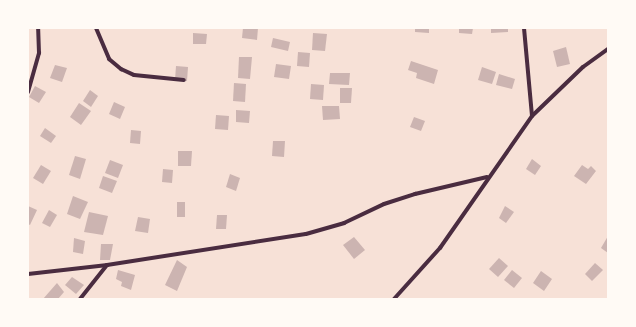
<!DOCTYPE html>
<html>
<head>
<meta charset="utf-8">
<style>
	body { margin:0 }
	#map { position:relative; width:636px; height:327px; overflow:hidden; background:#f7e1d7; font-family:"Noto Sans",sans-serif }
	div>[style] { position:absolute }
	.building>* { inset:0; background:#ccb4b1 }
	.minor>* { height:4px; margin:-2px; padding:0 2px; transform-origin:2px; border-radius:2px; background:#4a2c40 }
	span { translate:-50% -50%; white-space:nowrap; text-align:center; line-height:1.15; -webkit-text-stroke:3px #fffaf5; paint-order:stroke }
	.frame { position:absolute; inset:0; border:29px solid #fffaf5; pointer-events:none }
</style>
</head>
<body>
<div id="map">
	<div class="building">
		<i style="clip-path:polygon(243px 28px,258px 28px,257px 40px,242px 38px)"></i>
		<i style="clip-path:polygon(415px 28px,429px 28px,429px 33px,415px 32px)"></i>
		<i style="clip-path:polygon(459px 28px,473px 28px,472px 34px,459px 33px)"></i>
		<i style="clip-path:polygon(491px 28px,508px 28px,508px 32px,491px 33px)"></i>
		<i style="clip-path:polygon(193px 33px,207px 34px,206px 44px,193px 44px)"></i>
		<i style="clip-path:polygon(313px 33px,327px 34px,325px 51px,312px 50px)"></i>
		<i style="clip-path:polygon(273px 38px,290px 42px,288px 51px,271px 47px)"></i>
		<i style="clip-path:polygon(566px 47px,570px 64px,557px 67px,553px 51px)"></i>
		<i style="clip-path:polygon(298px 52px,310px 53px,309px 67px,297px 66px)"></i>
		<i style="clip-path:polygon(239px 57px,252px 57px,250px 79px,238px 78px)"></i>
		<i style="clip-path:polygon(411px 61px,438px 70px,434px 84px,416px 78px,417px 73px,408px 70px)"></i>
		<i style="clip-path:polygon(276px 64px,291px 66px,289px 79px,274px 77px)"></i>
		<i style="clip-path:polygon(55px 65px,67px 68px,62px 82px,50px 78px)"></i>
		<i style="clip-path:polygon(176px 66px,188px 67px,187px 81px,175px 80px)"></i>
		<i style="clip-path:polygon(482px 67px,496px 72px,492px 84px,478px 80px)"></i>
		<i style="clip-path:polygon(330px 73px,350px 73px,349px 85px,329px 84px)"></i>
		<i style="clip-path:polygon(499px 74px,515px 79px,512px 89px,496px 85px)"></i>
		<i style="clip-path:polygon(234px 83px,246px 84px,245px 102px,233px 101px)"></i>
		<i style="clip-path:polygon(311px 84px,324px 85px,323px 100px,310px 99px)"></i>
		<i style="clip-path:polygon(35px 86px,46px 92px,39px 103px,29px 97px)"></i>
		<i style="clip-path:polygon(340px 88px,352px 88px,351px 103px,340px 103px)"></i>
		<i style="clip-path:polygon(90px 90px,98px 96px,91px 107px,83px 101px)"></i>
		<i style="clip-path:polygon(114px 102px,125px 107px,120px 119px,109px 114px)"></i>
		<i style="clip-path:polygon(79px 103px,91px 111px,81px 125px,70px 117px)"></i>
		<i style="clip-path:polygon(322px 106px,339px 106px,340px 119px,323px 120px)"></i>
		<i style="clip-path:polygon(236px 110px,250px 111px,249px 123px,236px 122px)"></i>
		<i style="clip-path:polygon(216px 115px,229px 116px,228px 130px,215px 129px)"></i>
		<i style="clip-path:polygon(414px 117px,425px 121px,421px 131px,410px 127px)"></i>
		<i style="clip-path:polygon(45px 128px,56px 136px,51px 143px,40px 136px)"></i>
		<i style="clip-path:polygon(131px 130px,141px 131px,140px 144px,130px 143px)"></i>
		<i style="clip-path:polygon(273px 141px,285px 141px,284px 157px,272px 156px)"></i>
		<i style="clip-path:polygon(178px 151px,192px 151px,191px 166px,178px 166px)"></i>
		<i style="clip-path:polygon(75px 156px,86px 159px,80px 179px,69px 175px)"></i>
		<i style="clip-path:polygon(532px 159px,541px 166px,535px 175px,526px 169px)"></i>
		<i style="clip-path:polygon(110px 160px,123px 165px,118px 178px,105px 173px)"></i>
		<i style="clip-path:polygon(41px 165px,51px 171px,43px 184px,33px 178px)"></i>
		<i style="clip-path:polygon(582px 165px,588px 169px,591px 166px,596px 171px,586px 184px,574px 176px)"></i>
		<i style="clip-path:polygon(163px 169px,173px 170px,172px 183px,162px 182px)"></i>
		<i style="clip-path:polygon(230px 174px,240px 178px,236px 191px,226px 187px)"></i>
		<i style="clip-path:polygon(103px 176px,117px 181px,112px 193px,99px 188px)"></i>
		<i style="clip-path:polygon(73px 196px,88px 202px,80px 219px,67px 214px)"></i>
		<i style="clip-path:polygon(177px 202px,185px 202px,185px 217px,177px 217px)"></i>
		<i style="clip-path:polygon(28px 206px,37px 210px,30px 225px,28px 224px)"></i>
		<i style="clip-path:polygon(505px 206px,514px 212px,506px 223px,499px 218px)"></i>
		<i style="clip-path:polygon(49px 210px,57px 215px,50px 227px,42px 223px)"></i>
		<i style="clip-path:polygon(89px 212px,108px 216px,103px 235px,84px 232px)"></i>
		<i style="clip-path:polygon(217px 215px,227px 215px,226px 229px,216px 229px)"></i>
		<i style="clip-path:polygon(138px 217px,150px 219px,148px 233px,135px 231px)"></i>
		<i style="clip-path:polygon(608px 236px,608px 253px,601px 248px)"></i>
		<i style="clip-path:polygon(354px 237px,365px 250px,354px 259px,343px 245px)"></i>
		<i style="clip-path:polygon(74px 238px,85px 241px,83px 254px,73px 252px)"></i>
		<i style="clip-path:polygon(101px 244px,113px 244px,110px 260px,100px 260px)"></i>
		<i style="clip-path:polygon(499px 258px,508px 266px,498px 277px,489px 269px)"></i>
		<i style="clip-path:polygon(177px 260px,187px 267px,177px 291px,165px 285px)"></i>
		<i style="clip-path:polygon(595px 263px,603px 270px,592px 281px,585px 274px)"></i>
		<i style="clip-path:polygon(118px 270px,135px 275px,131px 290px,121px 286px,122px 282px,116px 279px)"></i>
		<i style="clip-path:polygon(512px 270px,522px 278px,514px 288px,504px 280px)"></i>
		<i style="clip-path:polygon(541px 271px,552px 279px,544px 291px,533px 283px)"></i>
		<i style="clip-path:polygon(72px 277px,84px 285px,76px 294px,65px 285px)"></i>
		<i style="clip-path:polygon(57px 283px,64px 292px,58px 299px,43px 299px)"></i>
	</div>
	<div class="minor">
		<i style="left:96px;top:28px;width:34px;rotate:67deg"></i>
		<i style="left:109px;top:59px;width:16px;rotate:40deg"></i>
		<i style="left:121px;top:69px;width:14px;rotate:25deg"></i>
		<i style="left:134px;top:75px;width:50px;rotate:5.7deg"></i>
		<i style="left:524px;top:28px;width:88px;rotate:84.8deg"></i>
		<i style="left:28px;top:92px;width:41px;rotate:-74.2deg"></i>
		<i style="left:39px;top:53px;width:25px;rotate:-92deg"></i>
		<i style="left:28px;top:274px;width:80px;rotate:-6.5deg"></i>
		<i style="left:107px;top:265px;width:201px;rotate:-8.9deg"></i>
		<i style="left:306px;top:234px;width:40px;rotate:-16deg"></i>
		<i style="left:344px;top:223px;width:44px;rotate:-25.4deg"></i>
		<i style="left:384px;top:204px;width:33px;rotate:-18deg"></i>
		<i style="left:415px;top:194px;width:74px;rotate:-13.3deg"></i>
		<i style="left:80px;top:299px;width:43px;rotate:-51.5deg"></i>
		<i style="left:394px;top:299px;width:69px;rotate:-48deg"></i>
		<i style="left:440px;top:248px;width:161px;rotate:-55.1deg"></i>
		<i style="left:532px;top:116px;width:71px;rotate:-43.9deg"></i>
		<i style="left:583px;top:67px;width:31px;rotate:-36deg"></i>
	</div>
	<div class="frame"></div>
</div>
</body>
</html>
